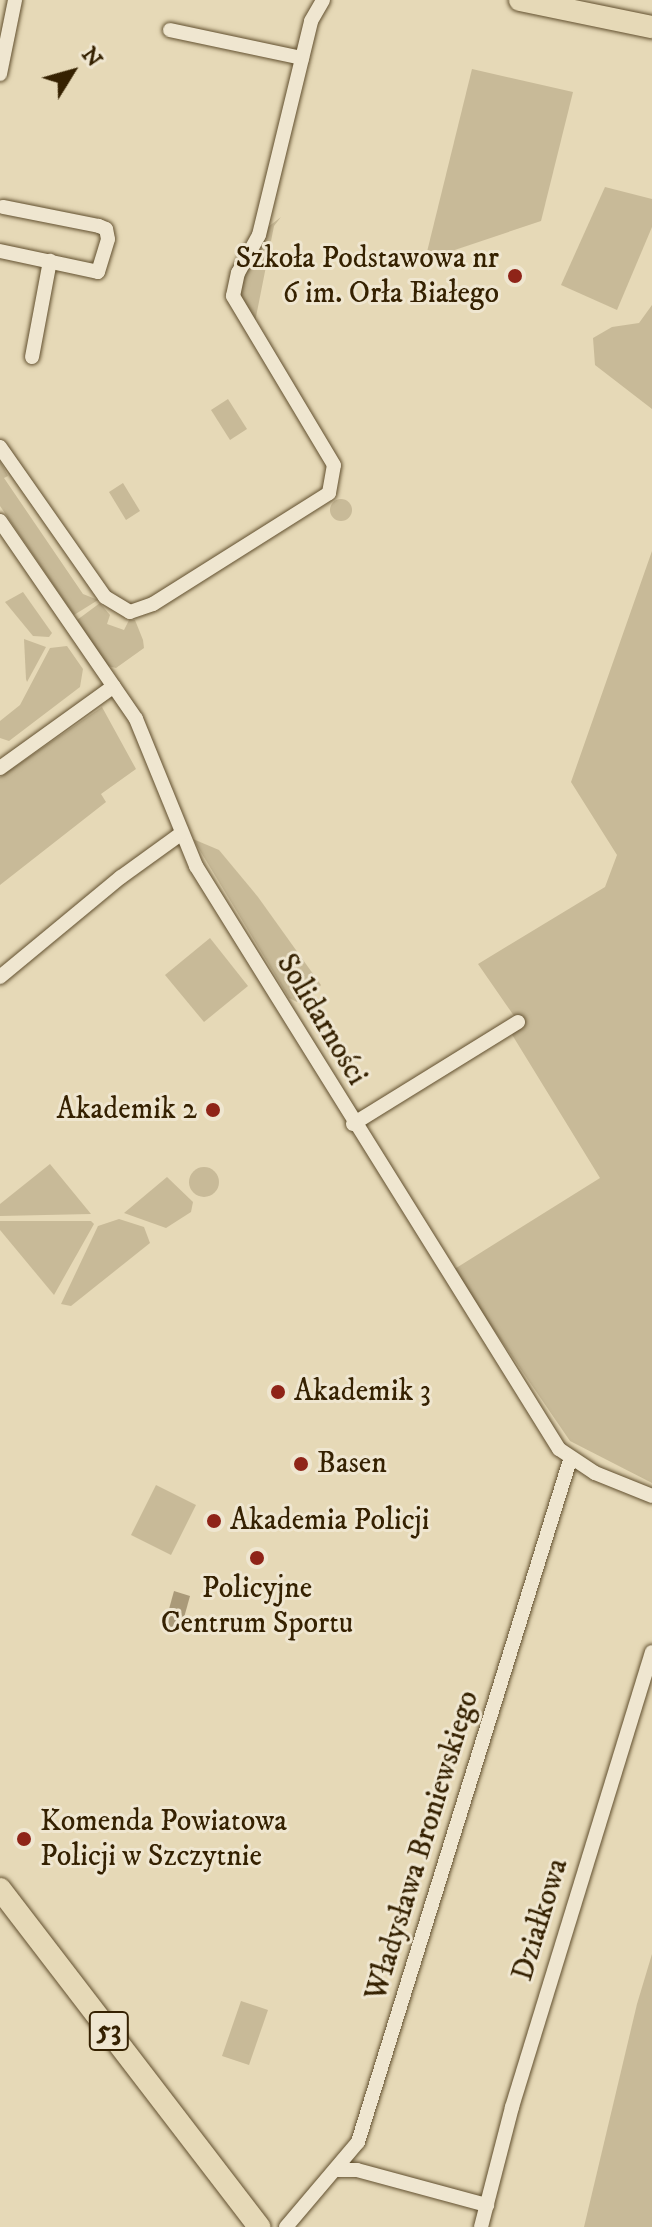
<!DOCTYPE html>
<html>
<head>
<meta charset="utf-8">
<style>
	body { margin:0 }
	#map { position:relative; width:652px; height:2227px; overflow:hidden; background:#e6d9b7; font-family:"IM FELL DW Pica",serif }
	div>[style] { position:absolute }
	.green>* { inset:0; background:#c8ba98 }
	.round { border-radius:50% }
	.water>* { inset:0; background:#aa9a79 }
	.roads { filter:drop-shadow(0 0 2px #614f2e) drop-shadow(0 0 2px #614f2e) }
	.street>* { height:14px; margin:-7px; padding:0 7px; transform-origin:7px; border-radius:7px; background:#efe6d0 }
	.primary>* { height:22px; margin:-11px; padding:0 11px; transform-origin:11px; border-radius:11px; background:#e6d9b7 }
	.dots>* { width:22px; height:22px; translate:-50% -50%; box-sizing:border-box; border:4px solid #efe6d0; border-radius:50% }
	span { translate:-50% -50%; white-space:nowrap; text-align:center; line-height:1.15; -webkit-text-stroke:6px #efe6d0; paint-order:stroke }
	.shield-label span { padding:2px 6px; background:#efe6d0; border:2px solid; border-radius:6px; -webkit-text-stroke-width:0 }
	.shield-label { font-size:28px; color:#352101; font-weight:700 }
	.poi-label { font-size:30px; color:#352101 }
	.right { translate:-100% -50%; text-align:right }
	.left { translate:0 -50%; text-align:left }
	.street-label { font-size:30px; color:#352101 }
	.north { position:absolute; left:32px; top:32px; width:80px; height:80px; -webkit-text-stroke:6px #efe6d0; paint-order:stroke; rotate:53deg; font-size:22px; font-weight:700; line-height:32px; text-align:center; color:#352101 }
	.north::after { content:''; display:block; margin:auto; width:28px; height:36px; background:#352101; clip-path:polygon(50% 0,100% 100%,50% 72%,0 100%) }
</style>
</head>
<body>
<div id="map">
	<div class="green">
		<i style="clip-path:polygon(472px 69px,573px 92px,541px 221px,425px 260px)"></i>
		<i style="clip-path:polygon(605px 187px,652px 199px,652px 227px,617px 310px,561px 285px)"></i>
		<i style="clip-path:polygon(281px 217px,274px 226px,255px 322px,241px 298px,240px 283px,268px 227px)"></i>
		<i style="clip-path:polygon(652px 305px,652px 409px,595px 365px,593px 338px,612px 327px,639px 323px)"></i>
		<i style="clip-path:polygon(228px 399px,247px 429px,230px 440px,211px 410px)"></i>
		<i style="clip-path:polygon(0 461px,8px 476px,4px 478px,83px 594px,98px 600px,74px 615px,0 506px)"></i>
		<i style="clip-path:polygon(123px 483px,140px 511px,126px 520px,109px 492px)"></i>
		<i class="round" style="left:330px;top:499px;width:22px;height:22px"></i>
		<i style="clip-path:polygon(652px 551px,652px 1483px,570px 1441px,453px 1270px,600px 1178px,511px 1033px,521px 1026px,478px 964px,605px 887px,617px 855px,571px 782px)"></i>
		<i style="clip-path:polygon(23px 592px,52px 633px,49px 637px,33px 636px,5px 602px)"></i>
		<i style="clip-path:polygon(100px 603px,110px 615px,107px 624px,124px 630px,129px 620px,135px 620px,143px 640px,144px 648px,116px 668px,108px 666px,77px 620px)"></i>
		<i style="clip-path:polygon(24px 639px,46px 647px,27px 682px,26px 679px)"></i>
		<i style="clip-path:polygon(67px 646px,83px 669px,80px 687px,9px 741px,0 738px,0 721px,20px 705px,50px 648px)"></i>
		<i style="clip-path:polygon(102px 707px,136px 769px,101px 794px,106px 802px,0 885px,0 777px)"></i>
		<i style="clip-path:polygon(193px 839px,219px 850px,258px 897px,321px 985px,315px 993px,297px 1002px,289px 998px)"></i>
		<i style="clip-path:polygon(210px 938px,248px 986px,204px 1022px,165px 975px)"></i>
		<i style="clip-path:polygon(50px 1164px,91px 1214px,0 1216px,0 1204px)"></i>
		<i class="round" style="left:189px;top:1167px;width:30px;height:30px"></i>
		<i style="clip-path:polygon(167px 1177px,193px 1202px,191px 1212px,166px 1228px,124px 1213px)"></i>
		<i style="clip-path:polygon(119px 1219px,144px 1227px,150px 1243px,71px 1306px,61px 1304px,98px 1226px)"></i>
		<i style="clip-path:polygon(0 1221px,91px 1221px,94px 1224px,54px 1295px,0 1230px)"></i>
		<i style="clip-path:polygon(156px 1485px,196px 1505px,171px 1555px,131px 1535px)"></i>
		<i style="clip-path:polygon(652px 1954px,652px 2227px,584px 2227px,637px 2004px)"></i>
		<i style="clip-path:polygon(241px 2001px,268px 2010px,249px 2065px,222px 2056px)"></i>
	</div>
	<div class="water">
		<i style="clip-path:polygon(174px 1591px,190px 1596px,180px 1632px,164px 1627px)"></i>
	</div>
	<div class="roads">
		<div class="street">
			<i style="left:170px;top:30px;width:135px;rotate:12deg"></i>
			<i style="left:0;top:74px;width:76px;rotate:-78.5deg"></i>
			<i style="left:0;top:251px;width:100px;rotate:12.1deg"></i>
			<i style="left:98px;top:272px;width:34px;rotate:-73deg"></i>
			<i style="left:108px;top:239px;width:10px;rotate:-101deg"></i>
			<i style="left:106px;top:229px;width:8px;rotate:-157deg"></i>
			<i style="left:99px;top:226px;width:98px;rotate:-168.8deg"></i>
			<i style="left:32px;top:357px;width:98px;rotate:-79.4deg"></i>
			<i style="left:0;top:447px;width:183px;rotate:55deg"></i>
			<i style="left:105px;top:597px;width:29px;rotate:31deg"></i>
			<i style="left:130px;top:612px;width:24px;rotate:-19deg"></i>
			<i style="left:153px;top:604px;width:208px;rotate:-32.2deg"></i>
			<i style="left:329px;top:493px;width:28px;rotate:-80deg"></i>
			<i style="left:334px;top:465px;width:197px;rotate:-120.9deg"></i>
			<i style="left:233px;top:296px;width:24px;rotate:-78deg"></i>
			<i style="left:238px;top:273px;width:43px;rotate:-61.1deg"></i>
			<i style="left:259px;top:235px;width:220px;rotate:-76.3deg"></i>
			<i style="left:311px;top:21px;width:24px;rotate:-60deg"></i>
			<i style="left:0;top:521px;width:240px;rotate:55.5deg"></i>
			<i style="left:136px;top:719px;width:159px;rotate:67.8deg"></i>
			<i style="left:196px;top:866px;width:687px;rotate:58.09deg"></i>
			<i style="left:559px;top:1449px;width:43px;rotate:33.7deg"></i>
			<i style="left:595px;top:1473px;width:61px;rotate:22deg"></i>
			<i style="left:0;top:768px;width:140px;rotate:-35.7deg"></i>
			<i style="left:0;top:977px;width:157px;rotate:-39.6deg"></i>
			<i style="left:121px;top:877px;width:75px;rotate:-35.8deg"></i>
			<i style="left:353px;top:1124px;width:194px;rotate:-31.7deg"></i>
			<i style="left:338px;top:2170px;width:19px"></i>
			<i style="left:357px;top:2170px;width:135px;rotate:15.1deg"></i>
			<i style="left:286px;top:2227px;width:111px;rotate:-49.7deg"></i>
			<i style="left:358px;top:2142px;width:714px;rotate:-72.73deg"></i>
			<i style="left:481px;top:2227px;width:124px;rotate:-75.5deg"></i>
			<i style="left:512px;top:2107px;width:476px;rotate:-72.9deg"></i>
		</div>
		<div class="primary">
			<i style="left:520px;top:0;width:135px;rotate:11.6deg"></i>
			<i style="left:0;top:1889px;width:426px;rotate:52.5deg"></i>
		</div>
	</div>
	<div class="dots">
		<i style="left:515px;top:276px;background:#8f2418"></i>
		<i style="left:213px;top:1110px;background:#8f2418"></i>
		<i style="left:278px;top:1392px;background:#8f2418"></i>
		<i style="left:301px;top:1464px;background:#8f2418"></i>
		<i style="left:214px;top:1521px;background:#8f2418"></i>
		<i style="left:257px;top:1558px;background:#8f2418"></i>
		<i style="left:24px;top:1839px;background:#8f2418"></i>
	</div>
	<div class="shield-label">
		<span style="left:109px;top:2031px">53</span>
	</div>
	<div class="poi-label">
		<span class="right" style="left:499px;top:276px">Szkoła Podstawowa nr<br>6 im. Orła Białego</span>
		<span class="right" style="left:197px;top:1110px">Akademik 2</span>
		<span class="left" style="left:294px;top:1392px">Akademik 3</span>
		<span class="left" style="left:317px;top:1464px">Basen</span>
		<span class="left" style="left:230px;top:1521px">Akademia Policji</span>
		<span style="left:257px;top:1606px">Policyjne<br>Centrum Sportu</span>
		<span class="left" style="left:40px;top:1839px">Komenda Powiatowa<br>Policji w Szczytnie</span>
	</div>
	<div class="street-label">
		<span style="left:321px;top:1020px;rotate:59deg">Solidarności</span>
		<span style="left:423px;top:1846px;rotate:-73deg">Władysława Broniewskiego</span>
		<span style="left:541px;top:1920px;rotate:-73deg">Działkowa</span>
	</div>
	<div class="north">N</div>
</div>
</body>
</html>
